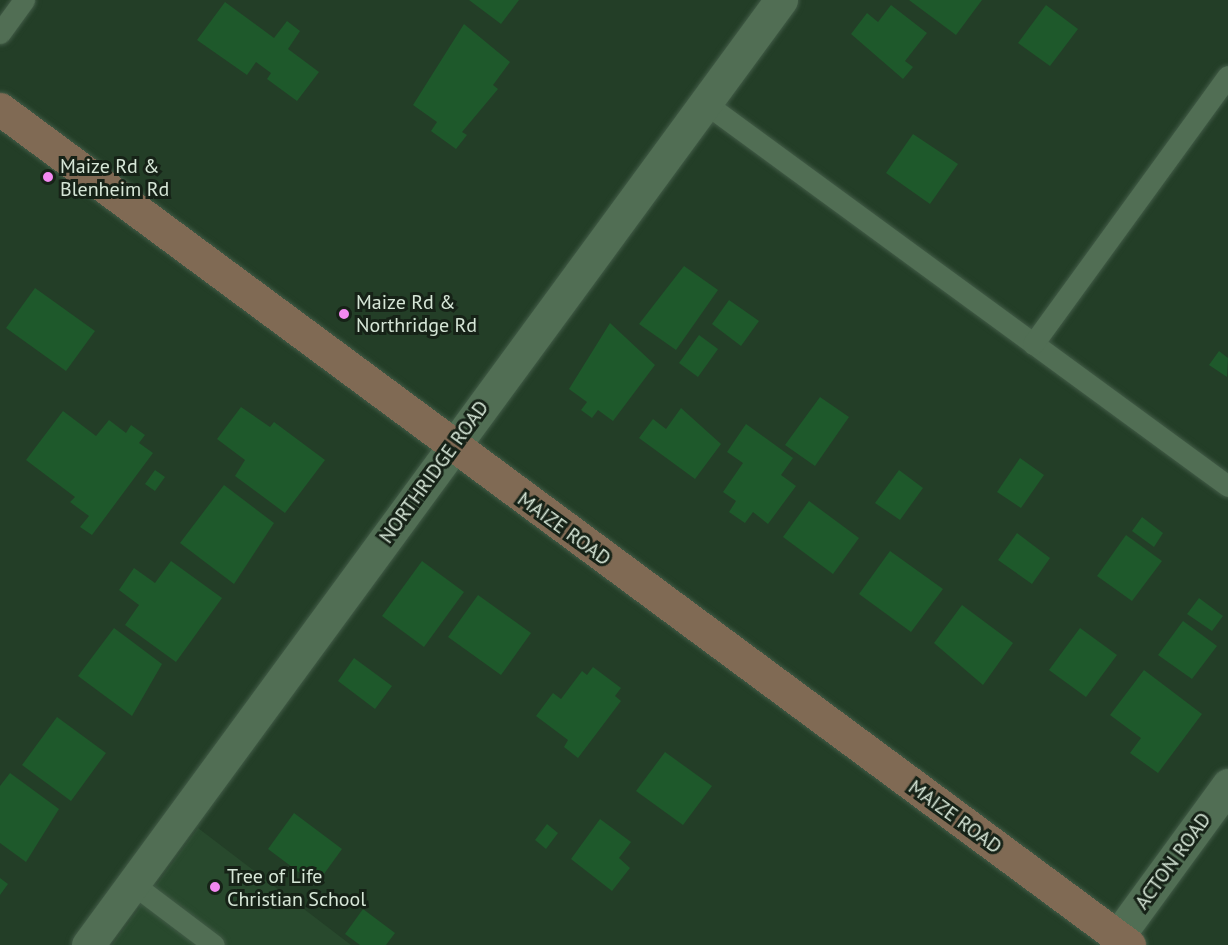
<!DOCTYPE html>
<html>
<head>
<meta charset="utf-8">
<style>
	body { margin:0 }
	#map { position:relative; width:1228px; height:945px; overflow:hidden; background:#233e27; font-family:"PT Sans",sans-serif }
	div>[style] { position:absolute }
	.built>* { inset:0; background:#28492d }
	.building>* { inset:0; background:#1e592b }
	.roads { filter:drop-shadow(0 0 2px #425b47) drop-shadow(0 0 2px #425b47) }
	.lane>* { height:21px; margin:-10.5px; padding:0 10.5px; transform-origin:10.5px; border-radius:10.5px; background:#516e54 }
	.street>* { height:33px; margin:-16.5px; padding:0 16.5px; transform-origin:16.5px; border-radius:16.5px; background:#516e54 }
	.secondary>* { height:33px; margin:-16.5px; padding:0 16.5px; transform-origin:16.5px; border-radius:16.5px; background:#806a54 }
	.dots>* { width:16px; height:16px; translate:-50% -50%; box-sizing:border-box; border:3px solid #162217; border-radius:50% }
	span { translate:-50% -50%; white-space:nowrap; text-align:center; line-height:1.15; -webkit-text-stroke:6px #162217; paint-order:stroke }
	.poi-label { font-size:20px; color:#d6e6d7 }
	.left { translate:0 -50%; text-align:left }
	.street-label { font-size:20px; color:#d6e6d7 }
</style>
</head>
<body>
<div id="map">
	<div class="built">
		<i style="clip-path:polygon(198px 828px,351px 945px,112px 945px)"></i>
	</div>
	<div class="building">
		<i style="clip-path:polygon(469px 0,519px 0,501px 24px)"></i>
		<i style="clip-path:polygon(909px 0,982px 0,956px 35px)"></i>
		<i style="clip-path:polygon(225px 2px,274px 38px,287px 21px,300px 31px,288px 49px,319px 72px,297px 101px,267px 79px,271px 73px,256px 62px,247px 75px,197px 40px)"></i>
		<i style="clip-path:polygon(891px 5px,927px 33px,905px 61px,913px 67px,903px 79px,851px 34px,867px 13px,878px 22px)"></i>
		<i style="clip-path:polygon(1046px 5px,1078px 29px,1050px 66px,1018px 43px)"></i>
		<i style="clip-path:polygon(464px 24px,510px 62px,493px 85px,498px 89px,462px 132px,467px 135px,456px 149px,431px 131px,437px 122px,413px 105px)"></i>
		<i style="clip-path:polygon(913px 134px,958px 164px,930px 204px,886px 173px)"></i>
		<i style="clip-path:polygon(684px 266px,718px 290px,676px 350px,639px 324px)"></i>
		<i style="clip-path:polygon(35px 288px,95px 331px,66px 371px,6px 328px)"></i>
		<i style="clip-path:polygon(729px 300px,759px 321px,741px 346px,712px 324px)"></i>
		<i style="clip-path:polygon(610px 323px,655px 365px,613px 421px,598px 410px,592px 418px,581px 410px,587px 402px,569px 389px)"></i>
		<i style="clip-path:polygon(699px 335px,718px 349px,698px 377px,679px 363px)"></i>
		<i style="clip-path:polygon(1219px 351px,1228px 358px,1227px 377px,1209px 365px)"></i>
		<i style="clip-path:polygon(820px 397px,849px 417px,815px 466px,785px 445px)"></i>
		<i style="clip-path:polygon(241px 407px,270px 427px,274px 422px,325px 460px,285px 513px,235px 476px,245px 460px,217px 439px)"></i>
		<i style="clip-path:polygon(681px 408px,721px 444px,695px 479px,639px 438px,653px 419px,666px 429px)"></i>
		<i style="clip-path:polygon(63px 411px,96px 436px,109px 420px,126px 433px,131px 425px,145px 435px,139px 443px,153px 453px,92px 535px,80px 527px,89px 516px,70px 502px,75px 497px,26px 460px)"></i>
		<i style="clip-path:polygon(746px 424px,793px 458px,781px 475px,796px 486px,768px 524px,753px 512px,745px 523px,729px 512px,736px 501px,723px 492px,743px 463px,727px 452px)"></i>
		<i style="clip-path:polygon(1020px 458px,1044px 475px,1021px 508px,997px 492px)"></i>
		<i style="clip-path:polygon(155px 470px,165px 477px,155px 491px,145px 484px)"></i>
		<i style="clip-path:polygon(899px 470px,923px 488px,900px 520px,875px 503px)"></i>
		<i style="clip-path:polygon(224px 485px,274px 523px,234px 584px,180px 543px)"></i>
		<i style="clip-path:polygon(809px 501px,859px 538px,833px 574px,783px 537px)"></i>
		<i style="clip-path:polygon(1142px 517px,1163px 533px,1154px 547px,1132px 531px)"></i>
		<i style="clip-path:polygon(1017px 533px,1050px 558px,1032px 584px,998px 560px)"></i>
		<i style="clip-path:polygon(1126px 535px,1162px 561px,1132px 601px,1097px 576px)"></i>
		<i style="clip-path:polygon(890px 551px,943px 589px,911px 632px,859px 594px)"></i>
		<i style="clip-path:polygon(171px 561px,222px 598px,176px 662px,125px 625px,139px 605px,119px 590px,134px 568px,155px 583px)"></i>
		<i style="clip-path:polygon(422px 561px,464px 592px,424px 647px,382px 616px)"></i>
		<i style="clip-path:polygon(478px 595px,531px 633px,501px 675px,448px 637px)"></i>
		<i style="clip-path:polygon(1199px 598px,1223px 616px,1212px 631px,1187px 614px)"></i>
		<i style="clip-path:polygon(962px 605px,1013px 643px,983px 685px,934px 643px)"></i>
		<i style="clip-path:polygon(1183px 621px,1217px 646px,1192px 679px,1158px 655px)"></i>
		<i style="clip-path:polygon(114px 628px,162px 664px,132px 716px,78px 676px)"></i>
		<i style="clip-path:polygon(1080px 628px,1117px 655px,1086px 697px,1049px 670px)"></i>
		<i style="clip-path:polygon(354px 658px,392px 686px,375px 709px,338px 681px)"></i>
		<i style="clip-path:polygon(593px 667px,621px 688px,615px 696px,621px 701px,578px 758px,564px 747px,568px 740px,536px 716px,553px 693px,561px 699px,582px 671px,587px 675px)"></i>
		<i style="clip-path:polygon(1144px 670px,1202px 714px,1158px 773px,1130px 753px,1141px 738px,1110px 715px)"></i>
		<i style="clip-path:polygon(57px 717px,106px 753px,71px 801px,22px 765px)"></i>
		<i style="clip-path:polygon(665px 752px,712px 786px,683px 825px,636px 791px)"></i>
		<i style="clip-path:polygon(10px 773px,59px 809px,26px 862px,0 843px,0 786px)"></i>
		<i style="clip-path:polygon(294px 813px,342px 849px,316px 885px,268px 849px)"></i>
		<i style="clip-path:polygon(600px 819px,631px 842px,619px 858px,630px 868px,612px 891px,571px 859px)"></i>
		<i style="clip-path:polygon(547px 824px,558px 833px,546px 849px,535px 840px)"></i>
		<i style="clip-path:polygon(0 878px,8px 884px,0 895px)"></i>
		<i style="clip-path:polygon(363px 909px,395px 933px,386px 945px,360px 945px,345px 934px)"></i>
	</div>
	<div class="roads">
		<div class="lane">
			<i style="left:0;top:33px;width:41px;rotate:-54deg"></i>
			<i style="left:705px;top:103px;width:648px;rotate:36.22deg"></i>
			<i style="left:1033px;top:344px;width:331px;rotate:-54deg"></i>
			<i style="left:133px;top:884px;width:101px;rotate:37deg"></i>
		</div>
		<div class="street">
			<i style="left:1118px;top:936px;width:187px;rotate:-53.9deg"></i>
			<i style="left:88px;top:945px;width:1172px;rotate:-53.75deg"></i>
		</div>
		<div class="secondary">
			<i style="left:0;top:109px;width:1405px;rotate:36.52deg"></i>
		</div>
	</div>
	<div class="dots">
		<i style="left:48px;top:177px;background:#f389f1"></i>
		<i style="left:344px;top:314px;background:#f389f1"></i>
		<i style="left:215px;top:887px;background:#f389f1"></i>
	</div>
	<div class="poi-label">
		<span class="left" style="left:60px;top:178px">Maize Rd &amp;<br>Blenheim Rd</span>
		<span class="left" style="left:356px;top:314px">Maize Rd &amp;<br>Northridge Rd</span>
		<span class="left" style="left:227px;top:888px">Tree of Life<br>Christian School</span>
	</div>
	<div class="street-label">
		<span style="left:434px;top:472px;rotate:-54deg">NORTHRIDGE ROAD</span>
		<span style="left:564px;top:529px;rotate:36deg">MAIZE ROAD</span>
		<span style="left:955px;top:817px;rotate:36deg">MAIZE ROAD</span>
		<span style="left:1173px;top:861px;rotate:-54deg">ACTON ROAD</span>
	</div>
</div>
</body>
</html>
